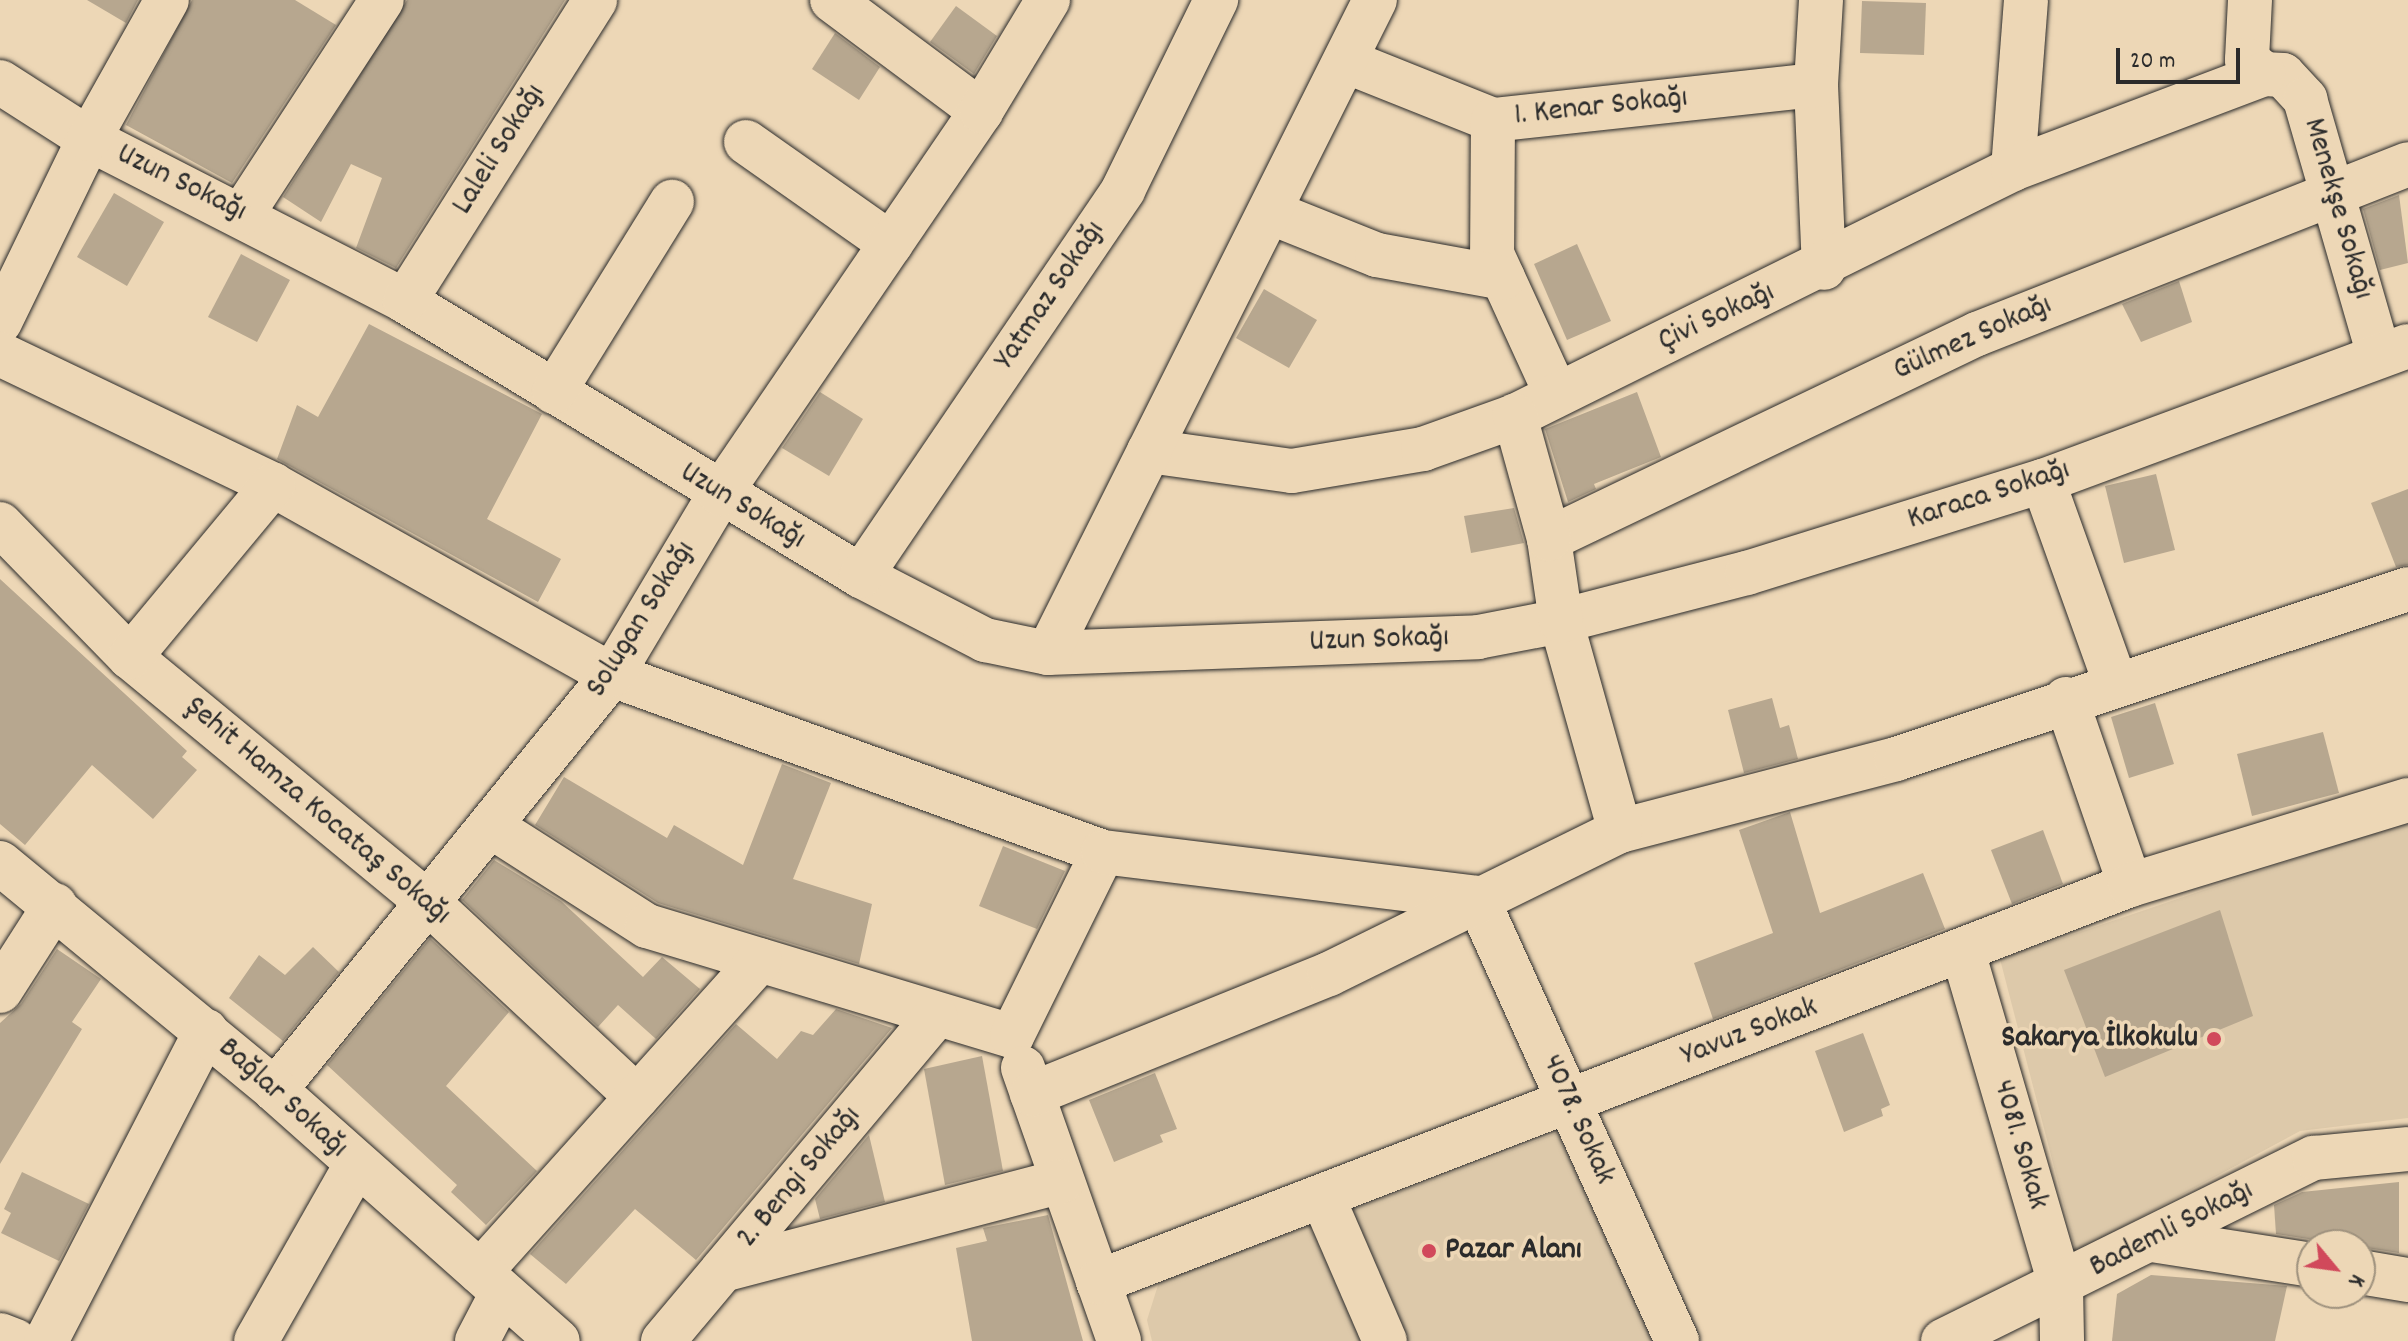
<!DOCTYPE html>
<html>
<head>
<meta charset="utf-8">
<style>
	body { margin:0 }
	#map { position:relative; width:2408px; height:1341px; overflow:hidden; background:#edd7b6; font-family:Dekko,sans-serif }
	div>[style] { position:absolute }
	.built>* { inset:0; background:#ddc9aa }
	.building>* { inset:0; background:#b7a78f }
	.roads { filter:drop-shadow(0 0 2px #2b2b2b) drop-shadow(0 0 2px #2b2b2b) }
	.minor>* { height:44px; margin:-22px; padding:0 22px; transform-origin:22px; border-radius:22px; background:#edd7b6 }
	.major>* { height:44px; margin:-22px; padding:0 22px; transform-origin:22px; border-radius:22px; background:#edd7b6 }
	.dots>* { width:22px; height:22px; translate:-50% -50%; box-sizing:border-box; border:4px solid #edd7b6; border-radius:50% }
	span { translate:-50% -50%; white-space:nowrap; text-align:center; line-height:1.15; -webkit-text-stroke:7px #edd7b6; paint-order:stroke }
	.street-label { font-size:32px; color:#2b2b2b }
	.poi-label { font-size:32px; color:#2b2b2b; font-weight:700 }
	.right { translate:-100% -50%; text-align:right }
	.left { translate:0 -50%; text-align:left }
	.north { position:absolute; left:2296px; top:1229px; width:80px; height:80px; box-sizing:border-box; background:#edd7b6; border:2px solid #9f927e; border-radius:50%; rotate:119deg; font-size:22px; font-weight:700; line-height:32px; text-align:center; color:#2b2b2b }
	.north::after { content:''; display:block; margin:auto; width:28px; height:36px; background:#d1495b; clip-path:polygon(50% 0,100% 100%,50% 72%,0 100%) }
	.scale { position:absolute; left:2116px; top:48px; width:124px; height:36px; box-sizing:border-box; border:4px solid #2b2b2b; border-top:0; padding-left:10px; font-size:24px; line-height:28px; white-space:nowrap; color:#2b2b2b; -webkit-text-stroke:6px #edd7b6; paint-order:stroke }
</style>
</head>
<body>
<div id="map">
	<div class="built">
		<i style="clip-path:polygon(2408px 821px,2408px 1118px,2300px 1131px,2076px 1252px,2000px 959px)"></i>
		<i style="clip-path:polygon(1567px 1129px,1656px 1341px,1152px 1341px,1147px 1320px,1159px 1282px)"></i>
	</div>
	<div class="building">
		<i style="clip-path:polygon(87px 0,138px 0,126px 23px)"></i>
		<i style="clip-path:polygon(192px 0,295px 0,336px 25px,232px 183px,126px 125px)"></i>
		<i style="clip-path:polygon(407px 0,565px 0,396px 268px,356px 248px,382px 178px,351px 164px,321px 222px,283px 197px)"></i>
		<i style="clip-path:polygon(1862px 1px,1926px 3px,1924px 55px,1860px 53px)"></i>
		<i style="clip-path:polygon(956px 6px,997px 36px,974px 74px,930px 42px)"></i>
		<i style="clip-path:polygon(835px 33px,880px 67px,859px 100px,812px 69px)"></i>
		<i style="clip-path:polygon(114px 193px,164px 222px,127px 286px,77px 257px)"></i>
		<i style="clip-path:polygon(2399px 195px,2408px 263px,2380px 270px,2363px 209px)"></i>
		<i style="clip-path:polygon(1577px 244px,1611px 321px,1567px 340px,1534px 264px)"></i>
		<i style="clip-path:polygon(241px 254px,290px 280px,257px 342px,208px 317px)"></i>
		<i style="clip-path:polygon(2179px 281px,2192px 322px,2141px 342px,2122px 304px)"></i>
		<i style="clip-path:polygon(1264px 289px,1317px 320px,1289px 368px,1236px 338px)"></i>
		<i style="clip-path:polygon(369px 324px,542px 414px,487px 519px,561px 559px,538px 602px,277px 459px,297px 405px,318px 417px)"></i>
		<i style="clip-path:polygon(820px 392px,863px 419px,829px 476px,782px 448px)"></i>
		<i style="clip-path:polygon(1637px 392px,1661px 457px,1594px 484px,1596px 489px,1568px 502px,1545px 429px)"></i>
		<i style="clip-path:polygon(2156px 474px,2175px 550px,2124px 563px,2105px 486px)"></i>
		<i style="clip-path:polygon(2408px 489px,2408px 565px,2396px 567px,2371px 503px)"></i>
		<i style="clip-path:polygon(1514px 508px,1524px 543px,1471px 553px,1464px 516px)"></i>
		<i style="clip-path:polygon(0 579px,187px 751px,182px 757px,197px 770px,153px 819px,92px 765px,25px 845px,0 824px)"></i>
		<i style="clip-path:polygon(1772px 698px,1780px 728px,1789px 725px,1798px 759px,1744px 773px,1728px 710px)"></i>
		<i style="clip-path:polygon(2155px 703px,2174px 764px,2129px 778px,2111px 717px)"></i>
		<i style="clip-path:polygon(2323px 732px,2339px 793px,2252px 816px,2237px 754px)"></i>
		<i style="clip-path:polygon(782px 764px,831px 783px,793px 879px,872px 904px,859px 964px,658px 903px,535px 825px,564px 777px,667px 838px,674px 825px,743px 865px)"></i>
		<i style="clip-path:polygon(1790px 812px,1820px 913px,1923px 873px,1945px 929px,1713px 1019px,1694px 963px,1773px 933px,1739px 830px)"></i>
		<i style="clip-path:polygon(2043px 830px,2063px 884px,2012px 904px,1991px 850px)"></i>
		<i style="clip-path:polygon(1003px 846px,1065px 871px,1037px 929px,979px 906px)"></i>
		<i style="clip-path:polygon(494px 860px,561px 901px,643px 977px,662px 957px,700px 989px,656px 1039px,618px 1005px,598px 1027px,462px 900px)"></i>
		<i style="clip-path:polygon(2220px 910px,2253px 1016px,2105px 1077px,2064px 970px)"></i>
		<i style="clip-path:polygon(430px 938px,509px 1012px,446px 1086px,537px 1171px,486px 1225px,451px 1192px,457px 1185px,327px 1065px)"></i>
		<i style="clip-path:polygon(313px 947px,339px 972px,283px 1041px,229px 998px,259px 955px,285px 975px)"></i>
		<i style="clip-path:polygon(57px 949px,101px 979px,72px 1022px,82px 1029px,0 1164px,0 1023px,21px 1004px)"></i>
		<i style="clip-path:polygon(836px 1009px,892px 1028px,696px 1260px,635px 1209px,566px 1284px,530px 1254px,736px 1024px,777px 1059px,801px 1031px,813px 1035px)"></i>
		<i style="clip-path:polygon(1863px 1033px,1890px 1105px,1881px 1109px,1883px 1116px,1844px 1132px,1815px 1051px)"></i>
		<i style="clip-path:polygon(982px 1056px,1003px 1171px,945px 1185px,924px 1069px)"></i>
		<i style="clip-path:polygon(1155px 1073px,1177px 1129px,1160px 1135px,1163px 1142px,1114px 1162px,1089px 1100px)"></i>
		<i style="clip-path:polygon(869px 1135px,885px 1202px,820px 1219px,815px 1199px)"></i>
		<i style="clip-path:polygon(22px 1172px,89px 1204px,59px 1261px,1px 1233px,11px 1213px,4px 1209px)"></i>
		<i style="clip-path:polygon(2399px 1182px,2399px 1253px,2276px 1234px,2274px 1205px,2302px 1192px)"></i>
		<i style="clip-path:polygon(1048px 1215px,1083px 1341px,972px 1341px,956px 1248px,987px 1241px,983px 1228px)"></i>
		<i style="clip-path:polygon(2151px 1275px,2287px 1286px,2275px 1341px,2112px 1341px,2117px 1294px)"></i>
	</div>
	<div class="roads">
		<div class="minor">
			<i style="left:832px;top:0;width:186px;rotate:36.7deg"></i>
			<i style="left:1821px;top:0;width:85px;rotate:93.4deg"></i>
			<i style="left:1816px;top:85px;width:183px;rotate:87.5deg"></i>
			<i style="left:2250px;top:0;width:60px;rotate:92.9deg"></i>
			<i style="left:2247px;top:60px;width:22px;rotate:39deg"></i>
			<i style="left:2264px;top:74px;width:19px;rotate:3deg"></i>
			<i style="left:2283px;top:75px;width:33px;rotate:47deg"></i>
			<i style="left:2305px;top:99px;width:266px;rotate:73.9deg"></i>
			<i style="left:1348px;top:62px;width:156px;rotate:21.8deg"></i>
			<i style="left:1493px;top:120px;width:325px;rotate:-6.2deg"></i>
			<i style="left:0;top:82px;width:106px;rotate:32.6deg"></i>
			<i style="left:89px;top:139px;width:355px;rotate:27.1deg"></i>
			<i style="left:405px;top:301px;width:533px;rotate:31.09deg"></i>
			<i style="left:861px;top:576px;width:140px;rotate:27.3deg"></i>
			<i style="left:985px;top:640px;width:64px;rotate:11.7deg"></i>
			<i style="left:1048px;top:653px;width:430px;rotate:-2.1deg"></i>
			<i style="left:1478px;top:637px;width:85px;rotate:-10.9deg"></i>
			<i style="left:1561px;top:621px;width:192px;rotate:-14.5deg"></i>
			<i style="left:1747px;top:573px;width:310px;rotate:-17.3deg"></i>
			<i style="left:2043px;top:481px;width:389px;rotate:-20.3deg"></i>
			<i style="left:1493px;top:120px;width:134px;rotate:90.4deg"></i>
			<i style="left:1492px;top:254px;width:154px;rotate:65.4deg"></i>
			<i style="left:746px;top:142px;width:177px;rotate:35.1deg"></i>
			<i style="left:2013px;top:169px;width:169px;rotate:-85.6deg"></i>
			<i style="left:243px;top:213px;width:254px;rotate:-56.9deg"></i>
			<i style="left:1272px;top:213px;width:113px;rotate:21.8deg"></i>
			<i style="left:1377px;top:255px;width:128px;rotate:10.3deg"></i>
			<i style="left:405px;top:301px;width:356px;rotate:-57.7deg"></i>
			<i style="left:0;top:322px;width:203px;rotate:-64.1deg"></i>
			<i style="left:89px;top:139px;width:159px;rotate:-60.7deg"></i>
			<i style="left:0;top:354px;width:303px;rotate:25.6deg"></i>
			<i style="left:273px;top:485px;width:389px;rotate:29.3deg"></i>
			<i style="left:612px;top:675px;width:522px;rotate:19.82deg"></i>
			<i style="left:554px;top:392px;width:224px;rotate:-58.2deg"></i>
			<i style="left:1149px;top:451px;width:144px;rotate:8deg"></i>
			<i style="left:1292px;top:471px;width:133px;rotate:-9.5deg"></i>
			<i style="left:1423px;top:449px;width:98px;rotate:-19.7deg"></i>
			<i style="left:1515px;top:416px;width:556px;rotate:-26.38deg"></i>
			<i style="left:2013px;top:169px;width:268px;rotate:-20.7deg"></i>
			<i style="left:2043px;top:481px;width:214px;rotate:70.3deg"></i>
			<i style="left:0;top:524px;width:186px;rotate:45.7deg"></i>
			<i style="left:130px;top:657px;width:389px;rotate:39.5deg"></i>
			<i style="left:430px;top:904px;width:283px;rotate:43deg"></i>
			<i style="left:1549px;top:539px;width:475px;rotate:-25.6deg"></i>
			<i style="left:1977px;top:334px;width:463px;rotate:-21.5deg"></i>
			<i style="left:861px;top:576px;width:467px;rotate:-55.8deg"></i>
			<i style="left:1123px;top:190px;width:212px;rotate:-63.9deg"></i>
			<i style="left:1048px;top:653px;width:730px;rotate:-63.4deg"></i>
			<i style="left:130px;top:657px;width:224px;rotate:-50.3deg"></i>
			<i style="left:2066px;top:699px;width:197px;rotate:71deg"></i>
			<i style="left:492px;top:827px;width:184px;rotate:32.6deg"></i>
			<i style="left:647px;top:926px;width:381px;rotate:16.8deg"></i>
			<i style="left:1620px;top:831px;width:285px;rotate:-14.6deg"></i>
			<i style="left:1896px;top:759px;width:539px;rotate:-18.37deg"></i>
			<i style="left:1477px;top:898px;width:486px;rotate:65.7deg"></i>
			<i style="left:1963px;top:952px;width:349px;rotate:73.7deg"></i>
			<i style="left:2061px;top:1287px;width:54px;rotate:88.9deg"></i>
			<i style="left:0;top:991px;width:102px;rotate:-57.4deg"></i>
			<i style="left:1012px;top:1036px;width:205px;rotate:-63.7deg"></i>
			<i style="left:1103px;top:852px;width:377px;rotate:7deg"></i>
			<i style="left:1023px;top:1068px;width:289px;rotate:70.6deg"></i>
			<i style="left:275px;top:1090px;width:535px;rotate:-50.92deg"></i>
			<i style="left:612px;top:675px;width:211px;rotate:-59.2deg"></i>
			<i style="left:720px;top:494px;width:463px;rotate:-55.7deg"></i>
			<i style="left:981px;top:111px;width:130px;rotate:-58.9deg"></i>
			<i style="left:1032px;top:1094px;width:320px;rotate:-22deg"></i>
			<i style="left:1329px;top:974px;width:324px;rotate:-26.2deg"></i>
			<i style="left:1620px;top:831px;width:218px;rotate:-105.7deg"></i>
			<i style="left:1561px;top:621px;width:83px;rotate:-98.3deg"></i>
			<i style="left:1549px;top:539px;width:128px;rotate:-105.5deg"></i>
			<i style="left:1323px;top:1198px;width:156px;rotate:66.6deg"></i>
			<i style="left:2152px;top:1240px;width:162px;rotate:8.9deg"></i>
			<i style="left:723px;top:1270px;width:350px;rotate:-14.7deg"></i>
			<i style="left:480px;top:1272px;width:419px;rotate:-48.1deg"></i>
			<i style="left:2360px;top:1272px;width:49px;rotate:9.5deg"></i>
			<i style="left:1098px;top:1282px;width:1106px;rotate:-21.04deg"></i>
			<i style="left:2130px;top:885px;width:291px;rotate:-17deg"></i>
			<i style="left:0;top:1335px;width:17px;rotate:21deg"></i>
			<i style="left:46px;top:1341px;width:349px;rotate:-62.7deg"></i>
			<i style="left:256px;top:1341px;width:202px;rotate:-60.4deg"></i>
			<i style="left:477px;top:1341px;width:54px;rotate:-62.5deg"></i>
			<i style="left:663px;top:1341px;width:424px;rotate:-50deg"></i>
			<i style="left:1943px;top:1341px;width:414px;rotate:-26.3deg"></i>
			<i style="left:2314px;top:1158px;width:94px;rotate:-5.5deg"></i>
		</div>
		<div class="major">
			<i style="left:0;top:863px;width:357px;rotate:39.5deg"></i>
			<i style="left:275px;top:1090px;width:378px;rotate:41.6deg"></i>
		</div>
	</div>
	<div class="dots">
		<i style="left:2214px;top:1039px;background:#d1495b"></i>
		<i style="left:1429px;top:1251px;background:#d1495b"></i>
	</div>
	<div class="street-label">
		<span style="left:1601px;top:108px;rotate:-6deg">1. Kenar Sokağı</span>
		<span style="left:500px;top:150px;rotate:-58deg">Laleli Sokağı</span>
		<span style="left:181px;top:184px;rotate:26deg">Uzun Sokağı</span>
		<span style="left:2337px;top:209px;rotate:74deg">Menekşe Sokağı</span>
		<span style="left:1051px;top:296px;rotate:-56deg">Yatmaz Sokağı</span>
		<span style="left:1717px;top:318px;rotate:-25deg">Çivi Sokağı</span>
		<span style="left:1973px;top:339px;rotate:-24deg">Gülmez Sokağı</span>
		<span style="left:1989px;top:496px;rotate:-18deg">Karaca Sokağı</span>
		<span style="left:742px;top:507px;rotate:31deg">Uzun Sokağı</span>
		<span style="left:642px;top:620px;rotate:-58deg">Solugan Sokağı</span>
		<span style="left:1379px;top:641px;rotate:-2deg">Uzun Sokağı</span>
		<span style="left:317px;top:812px;rotate:40deg">Şehit Hamza Kocataş Sokağı</span>
		<span style="left:1750px;top:1033px;rotate:-21deg">Yavuz Sokak</span>
		<span style="left:282px;top:1099px;rotate:42deg">Bağlar Sokağı</span>
		<span style="left:1577px;top:1120px;rotate:66deg">4078. Sokak</span>
		<span style="left:2019px;top:1145px;rotate:74deg">4081. Sokak</span>
		<span style="left:800px;top:1178px;rotate:-50deg">2. Bengi Sokağı</span>
		<span style="left:2172px;top:1230px;rotate:-27deg">Bademli Sokağı</span>
	</div>
	<div class="poi-label">
		<span class="right" style="left:2198px;top:1039px">Sakarya İlkokulu</span>
		<span class="left" style="left:1445px;top:1251px">Pazar Alanı</span>
	</div>
	<div class="north">K</div>
	<div class="scale">20 m</div>
</div>
</body>
</html>
